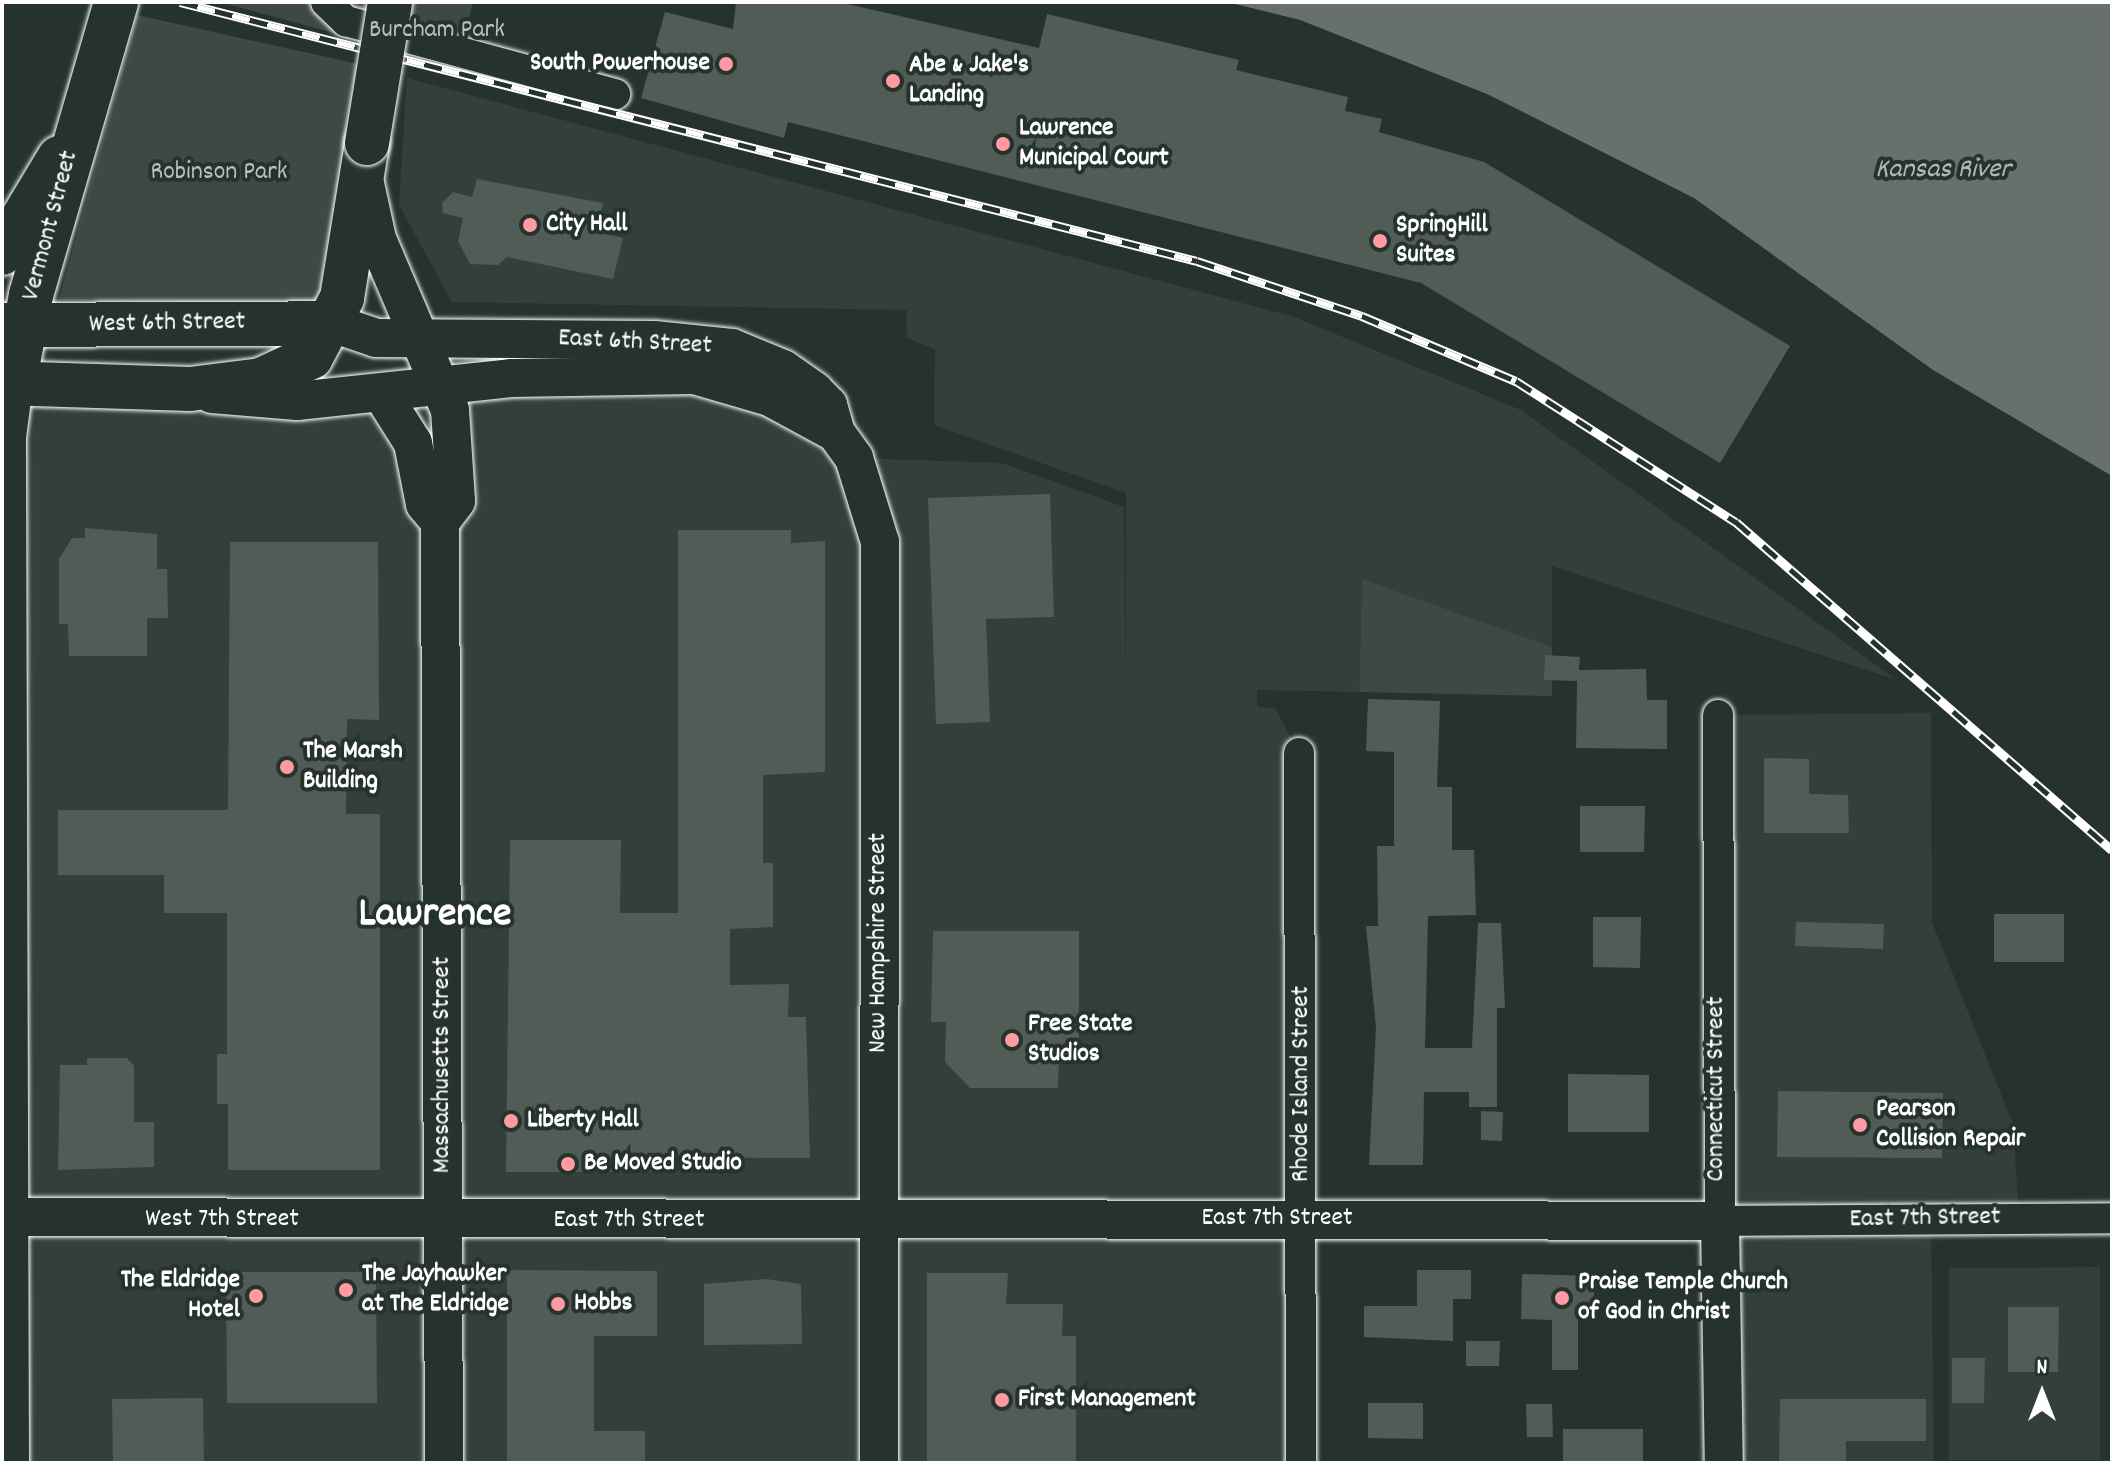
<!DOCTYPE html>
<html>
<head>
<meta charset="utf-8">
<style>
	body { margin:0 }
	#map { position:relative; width:2114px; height:1465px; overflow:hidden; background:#26332d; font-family:Dekko,sans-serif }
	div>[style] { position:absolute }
	.built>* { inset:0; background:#333f3a }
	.green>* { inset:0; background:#3e4944 }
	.water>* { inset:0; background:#67706c }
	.building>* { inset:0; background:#515c57 }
	.roads { filter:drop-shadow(0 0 2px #fff) drop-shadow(0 0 2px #fff) }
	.minor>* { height:30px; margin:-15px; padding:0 15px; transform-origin:15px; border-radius:15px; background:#26332d }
	.tertiary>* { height:38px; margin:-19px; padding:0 19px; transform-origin:19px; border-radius:19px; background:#26332d }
	.trunk>* { height:44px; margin:-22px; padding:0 22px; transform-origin:22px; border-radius:22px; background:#26332d }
	.rail>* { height:9px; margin-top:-4.5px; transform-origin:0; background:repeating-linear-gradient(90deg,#26332d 0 18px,#fff 0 36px); box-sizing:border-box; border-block:2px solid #fff }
	.bridges { filter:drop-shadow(0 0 2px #fff) drop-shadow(0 0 2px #fff) }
	.trunk-bridge>* { height:44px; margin:-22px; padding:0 22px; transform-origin:22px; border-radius:22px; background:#26332d }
	.dots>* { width:22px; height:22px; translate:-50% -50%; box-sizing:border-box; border:4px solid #26332d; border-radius:50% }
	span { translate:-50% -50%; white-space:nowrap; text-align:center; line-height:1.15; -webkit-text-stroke:8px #26332d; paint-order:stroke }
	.park-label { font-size:26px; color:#bbbfbe }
	.poi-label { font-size:26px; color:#fff; font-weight:700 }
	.right { translate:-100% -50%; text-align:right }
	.left { translate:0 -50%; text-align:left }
	.street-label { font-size:26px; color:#fff }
	.water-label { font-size:28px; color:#b3b8b6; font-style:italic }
	.town-label { font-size:42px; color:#fff; font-weight:700 }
	.frame { position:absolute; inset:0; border:4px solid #fff; pointer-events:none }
	.north { position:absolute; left:2002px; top:1353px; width:80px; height:80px; -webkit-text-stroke:6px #26332d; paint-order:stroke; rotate:0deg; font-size:22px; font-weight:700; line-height:32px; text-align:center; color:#fff }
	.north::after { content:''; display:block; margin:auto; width:28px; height:36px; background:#fff; clip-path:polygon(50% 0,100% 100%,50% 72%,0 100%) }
</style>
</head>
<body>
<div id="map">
	<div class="built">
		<i style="clip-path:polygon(407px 78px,1294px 317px,1521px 410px,1897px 680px,1552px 566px,1552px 647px,1362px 580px,1359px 692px,1257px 690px,1257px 707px,1275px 708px,1299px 753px,1301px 1463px,2px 1463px,2px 383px,111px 389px,694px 375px,855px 458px,1002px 463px,1124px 507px,1126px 703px,1126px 493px,934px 425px,935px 349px,907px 338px,906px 310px,452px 302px,399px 205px)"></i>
		<i style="clip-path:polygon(1931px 713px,1932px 922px,2013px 1124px,2019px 1218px,1931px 1220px,1934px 1463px,1724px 1463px,1718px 715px)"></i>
		<i style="clip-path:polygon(2100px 1267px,2100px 1460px,1949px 1460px,1949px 1268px)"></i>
	</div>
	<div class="green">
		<i style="clip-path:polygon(219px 2px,473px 2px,457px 66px)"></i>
		<i style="clip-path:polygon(137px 15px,358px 64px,318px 304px,59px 300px)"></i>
		<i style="clip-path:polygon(1362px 579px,1552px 647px,1552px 696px,1359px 692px)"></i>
	</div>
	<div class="water">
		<i style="clip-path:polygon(1227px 2px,2112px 2px,2112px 476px,1933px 370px,1694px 198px,1487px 94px,1300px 20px)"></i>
	</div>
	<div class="building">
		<i style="clip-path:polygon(736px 2px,839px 2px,1039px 48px,1047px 14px,1239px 60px,1236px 70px,1348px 97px,1345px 111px,1382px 119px,1379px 132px,1484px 162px,1790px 346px,1720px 463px,1421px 283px,788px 122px,784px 138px,641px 98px,665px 12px,733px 29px)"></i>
		<i style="clip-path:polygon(477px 179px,603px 203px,597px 232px,623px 238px,613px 279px,507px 257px,498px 265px,470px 264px,458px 241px,463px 218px,443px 213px,442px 203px,453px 192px,472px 197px)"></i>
		<i style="clip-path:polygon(1050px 494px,1054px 617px,986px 619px,990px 722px,936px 724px,928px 498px)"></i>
		<i style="clip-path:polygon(85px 528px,157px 534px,157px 569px,167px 569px,168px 618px,147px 618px,147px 656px,69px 656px,68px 624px,59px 624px,59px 559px,72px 538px,85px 538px)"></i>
		<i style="clip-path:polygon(678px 530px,791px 530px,791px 543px,825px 541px,825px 772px,763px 775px,763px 863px,773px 863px,773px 927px,730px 929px,730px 985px,789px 984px,788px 1017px,806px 1017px,810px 1158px,658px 1157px,658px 1172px,506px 1172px,510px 840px,621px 840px,620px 913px,678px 913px)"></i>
		<i style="clip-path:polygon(230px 542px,378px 542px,379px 720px,347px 719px,346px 814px,380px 814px,380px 1170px,228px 1170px,228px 1104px,217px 1104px,217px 1054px,227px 1054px,227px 913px,164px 913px,164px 875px,58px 875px,58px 810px,228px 810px)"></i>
		<i style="clip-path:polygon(1545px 655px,1580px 657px,1579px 670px,1646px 669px,1647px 700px,1667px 700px,1667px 749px,1576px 748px,1577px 681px,1544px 680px)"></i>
		<i style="clip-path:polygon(1368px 699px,1440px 701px,1437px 787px,1452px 787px,1452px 850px,1474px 850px,1476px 915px,1428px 916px,1425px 1048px,1472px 1048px,1478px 923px,1501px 923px,1505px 1008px,1497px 1008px,1497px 1107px,1469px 1107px,1469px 1092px,1424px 1092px,1423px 1165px,1369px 1165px,1376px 1028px,1366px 926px,1378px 926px,1377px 846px,1394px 846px,1394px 752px,1366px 751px)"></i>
		<i style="clip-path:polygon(1764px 758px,1809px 759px,1809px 794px,1848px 795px,1849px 833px,1764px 833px)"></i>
		<i style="clip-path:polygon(1580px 806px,1645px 806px,1644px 852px,1580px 852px)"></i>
		<i style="clip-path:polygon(1994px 914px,2064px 914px,2064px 962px,1994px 962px)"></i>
		<i style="clip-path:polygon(1593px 917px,1641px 917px,1640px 968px,1593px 967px)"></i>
		<i style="clip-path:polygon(1796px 922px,1884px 924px,1883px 949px,1795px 946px)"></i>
		<i style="clip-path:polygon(933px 931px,1079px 931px,1079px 1061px,1059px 1059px,1058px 1088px,970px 1088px,945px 1062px,946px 1022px,931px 1022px)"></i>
		<i style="clip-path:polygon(87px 1058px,127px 1058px,134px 1066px,134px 1122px,154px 1122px,154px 1167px,58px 1170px,60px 1065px,87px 1065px)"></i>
		<i style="clip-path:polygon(1568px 1074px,1649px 1075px,1649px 1132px,1568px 1132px)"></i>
		<i style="clip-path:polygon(1778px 1091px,1943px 1093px,1942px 1158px,1777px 1157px)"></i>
		<i style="clip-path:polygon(1481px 1111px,1503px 1112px,1502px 1141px,1481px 1140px)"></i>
		<i style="clip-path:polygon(507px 1270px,657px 1271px,657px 1336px,594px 1336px,594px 1431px,645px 1431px,645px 1463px,507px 1463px)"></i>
		<i style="clip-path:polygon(1417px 1270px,1471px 1270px,1471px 1299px,1453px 1299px,1453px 1341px,1364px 1337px,1364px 1306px,1417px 1306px)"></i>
		<i style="clip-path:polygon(226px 1272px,376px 1272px,377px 1403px,227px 1403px)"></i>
		<i style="clip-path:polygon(927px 1273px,1008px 1273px,1006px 1304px,1063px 1304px,1062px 1336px,1076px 1336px,1076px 1463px,927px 1463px)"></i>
		<i style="clip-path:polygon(1522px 1274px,1594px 1276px,1594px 1320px,1578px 1320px,1578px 1370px,1552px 1370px,1552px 1320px,1521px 1319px)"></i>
		<i style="clip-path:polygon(766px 1279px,801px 1284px,802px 1344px,704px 1345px,704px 1284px)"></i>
		<i style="clip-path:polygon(2008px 1307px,2059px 1307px,2058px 1372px,2008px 1372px)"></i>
		<i style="clip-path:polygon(1466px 1341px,1500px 1341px,1499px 1366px,1466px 1366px)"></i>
		<i style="clip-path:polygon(1952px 1358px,1985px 1358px,1984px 1403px,1952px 1403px)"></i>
		<i style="clip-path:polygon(203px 1398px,204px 1463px,113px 1463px,112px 1399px)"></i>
		<i style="clip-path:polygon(1780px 1399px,1926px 1399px,1926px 1441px,1846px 1441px,1846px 1463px,1779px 1463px)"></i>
		<i style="clip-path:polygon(1368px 1403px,1423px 1403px,1423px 1439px,1368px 1438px)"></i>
		<i style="clip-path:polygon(1526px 1404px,1552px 1404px,1553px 1437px,1527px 1437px)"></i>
		<i style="clip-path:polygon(1563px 1429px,1643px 1429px,1643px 1463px,1563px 1462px)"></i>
	</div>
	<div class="roads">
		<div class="minor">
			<i style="left:326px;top:2px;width:28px;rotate:44deg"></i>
			<i style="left:346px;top:21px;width:279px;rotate:15.2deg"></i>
			<i style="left:1718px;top:715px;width:506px;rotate:89.77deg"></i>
			<i style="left:1720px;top:1221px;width:392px;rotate:-0.4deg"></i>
			<i style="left:1299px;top:753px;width:710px;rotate:89.84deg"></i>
		</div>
		<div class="tertiary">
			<i style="left:364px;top:179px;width:61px;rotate:77.8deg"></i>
			<i style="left:377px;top:239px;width:186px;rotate:66.9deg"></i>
			<i style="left:450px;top:410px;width:91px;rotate:86.2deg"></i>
			<i style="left:456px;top:501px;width:26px;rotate:127deg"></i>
			<i style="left:332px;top:323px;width:46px;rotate:18.8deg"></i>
			<i style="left:376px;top:338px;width:278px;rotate:0.4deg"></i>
			<i style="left:654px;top:340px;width:78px;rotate:5.9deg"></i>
			<i style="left:732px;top:348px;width:55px;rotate:22.4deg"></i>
			<i style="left:783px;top:369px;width:38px;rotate:35deg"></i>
			<i style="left:814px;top:391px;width:20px;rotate:45deg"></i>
			<i style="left:828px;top:405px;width:29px;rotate:74deg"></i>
			<i style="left:212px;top:394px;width:85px;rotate:4.7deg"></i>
			<i style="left:297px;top:401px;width:215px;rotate:-6.1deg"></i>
			<i style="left:511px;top:378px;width:183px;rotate:-0.9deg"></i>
			<i style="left:694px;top:375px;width:79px;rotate:16.1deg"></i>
			<i style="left:770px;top:397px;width:75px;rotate:28.6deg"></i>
			<i style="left:836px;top:433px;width:31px;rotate:54deg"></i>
			<i style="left:854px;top:458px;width:88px;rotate:72.8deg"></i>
			<i style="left:880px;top:542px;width:921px;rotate:90.06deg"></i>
			<i style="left:384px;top:397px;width:54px;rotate:57.8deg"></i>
			<i style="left:413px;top:443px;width:62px;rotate:78.9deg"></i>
			<i style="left:425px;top:504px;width:23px;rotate:50deg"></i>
			<i style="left:440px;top:522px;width:941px;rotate:89.76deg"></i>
			<i style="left:2px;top:1217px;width:1718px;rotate:0.13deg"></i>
			<i style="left:1720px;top:1221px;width:242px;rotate:89.1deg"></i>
			<i style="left:10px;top:1463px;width:1026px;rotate:-90.17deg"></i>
			<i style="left:7px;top:437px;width:53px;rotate:-82.5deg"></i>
		</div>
		<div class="trunk">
			<i style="left:2px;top:253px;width:111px;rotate:-59deg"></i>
			<i style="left:2px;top:325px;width:330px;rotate:-0.3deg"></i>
			<i style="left:2px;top:383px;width:188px;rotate:1.8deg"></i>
			<i style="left:190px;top:389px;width:72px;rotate:-7.2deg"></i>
			<i style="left:261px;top:380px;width:55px;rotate:-24.7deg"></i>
			<i style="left:311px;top:357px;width:67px;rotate:-62.3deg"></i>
			<i style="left:342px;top:298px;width:157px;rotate:-80.8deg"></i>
			<i style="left:14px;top:384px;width:91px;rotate:-79.2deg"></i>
			<i style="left:31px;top:295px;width:305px;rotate:-73.8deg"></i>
		</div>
	</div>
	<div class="rail">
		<i style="left:180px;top:2px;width:1049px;rotate:14.29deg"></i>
		<i style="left:1197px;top:261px;width:174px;rotate:18.4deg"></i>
		<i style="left:1362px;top:316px;width:167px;rotate:22.9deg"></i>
		<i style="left:1516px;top:381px;width:261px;rotate:32.7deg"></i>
		<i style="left:1736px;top:522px;width:499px;rotate:41.1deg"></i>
	</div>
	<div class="bridges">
		<div class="trunk-bridge">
			<i style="left:367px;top:143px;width:143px;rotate:-80.7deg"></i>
		</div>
	</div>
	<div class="dots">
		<i style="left:726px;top:64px;background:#ff9aa2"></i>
		<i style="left:893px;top:81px;background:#ff9aa2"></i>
		<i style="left:1003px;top:144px;background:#ff9aa2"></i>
		<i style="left:530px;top:225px;background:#ff9aa2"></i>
		<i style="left:1380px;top:241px;background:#ff9aa2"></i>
		<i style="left:287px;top:767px;background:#ff9aa2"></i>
		<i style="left:1012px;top:1040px;background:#ff9aa2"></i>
		<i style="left:511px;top:1121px;background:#ff9aa2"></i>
		<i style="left:1860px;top:1125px;background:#ff9aa2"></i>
		<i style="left:568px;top:1164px;background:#ff9aa2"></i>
		<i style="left:346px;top:1290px;background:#ff9aa2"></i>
		<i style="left:256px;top:1296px;background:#ff9aa2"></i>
		<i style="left:1562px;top:1298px;background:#ff9aa2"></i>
		<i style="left:558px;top:1304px;background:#ff9aa2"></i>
		<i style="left:1002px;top:1400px;background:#ff9aa2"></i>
	</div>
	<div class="park-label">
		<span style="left:437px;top:31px">Burcham Park</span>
		<span style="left:219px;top:173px">Robinson Park</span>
	</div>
	<div class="poi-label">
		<span class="right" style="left:710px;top:64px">South Powerhouse</span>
		<span class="left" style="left:909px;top:81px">Abe &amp; Jake's<br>Landing</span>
		<span class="left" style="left:1019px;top:144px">Lawrence<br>Municipal Court</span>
		<span class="left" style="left:546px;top:225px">City Hall</span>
		<span class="left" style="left:1396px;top:241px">SpringHill<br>Suites</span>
		<span class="left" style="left:303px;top:767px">The Marsh<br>Building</span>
		<span class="left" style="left:1028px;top:1040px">Free State<br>Studios</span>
		<span class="left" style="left:1876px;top:1125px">Pearson<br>Collision Repair</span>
		<span class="left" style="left:527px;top:1121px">Liberty Hall</span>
		<span class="left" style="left:584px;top:1164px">Be Moved Studio</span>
		<span class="left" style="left:362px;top:1290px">The Jayhawker<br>at The Eldridge</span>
		<span class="right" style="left:240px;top:1296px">The Eldridge<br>Hotel</span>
		<span class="left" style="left:1578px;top:1298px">Praise Temple Church<br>of God in Christ</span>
		<span class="left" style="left:574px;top:1304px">Hobbs</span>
		<span class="left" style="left:1018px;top:1400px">First Management</span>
	</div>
	<div class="street-label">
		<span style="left:51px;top:226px;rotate:-75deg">Vermont Street</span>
		<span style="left:167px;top:324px;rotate:-1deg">West 6th Street</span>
		<span style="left:635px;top:343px;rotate:3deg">East 6th Street</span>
		<span style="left:879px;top:943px;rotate:-90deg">New Hampshire Street</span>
		<span style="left:443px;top:1065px;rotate:-90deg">Massachusetts Street</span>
		<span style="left:1302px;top:1084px;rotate:-90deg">Rhode Island Street</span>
		<span style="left:1717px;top:1089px;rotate:-90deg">Connecticut Street</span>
		<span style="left:1277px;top:1219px">East 7th Street</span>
		<span style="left:1925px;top:1219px;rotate:-1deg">East 7th Street</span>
		<span style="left:222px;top:1220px">West 7th Street</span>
		<span style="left:629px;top:1221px">East 7th Street</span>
	</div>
	<div class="water-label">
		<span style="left:1943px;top:171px">Kansas River</span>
	</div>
	<div class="town-label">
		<span style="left:435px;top:916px">Lawrence</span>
	</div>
	<div class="frame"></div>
	<div class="north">N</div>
</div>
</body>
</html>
